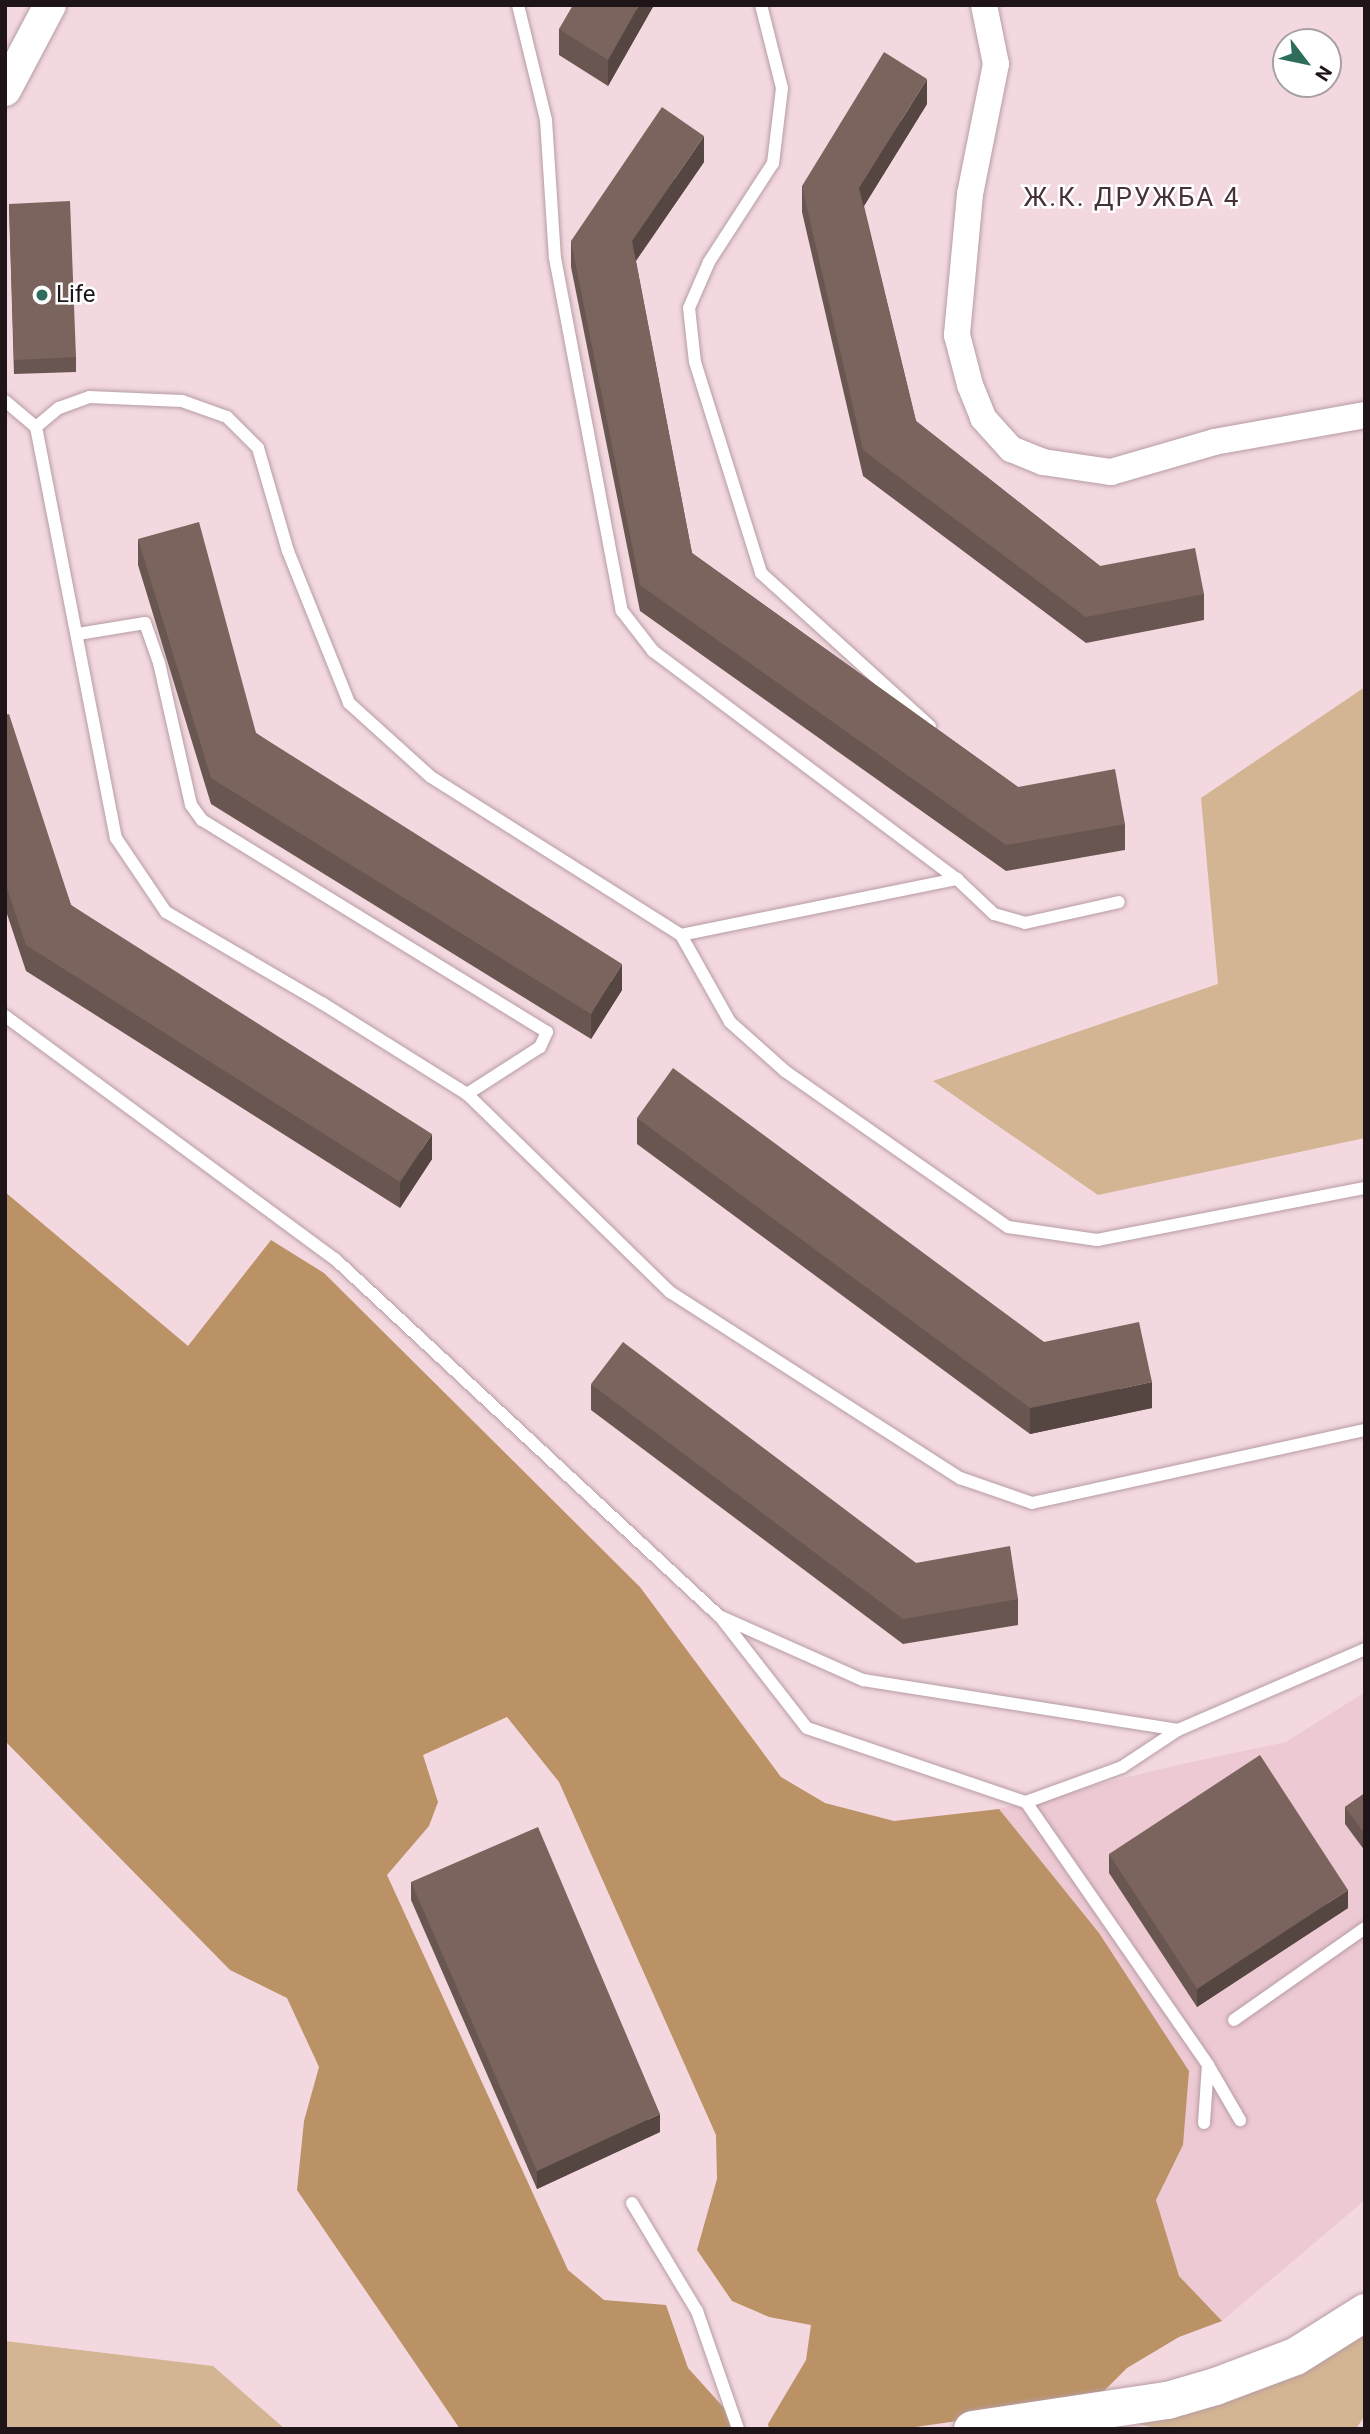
<!DOCTYPE html>
<html>
<head>
<meta charset="utf-8">
<style>
	body { margin:0 }
	#map { position:relative; width:1370px; height:2434px; overflow:hidden; background:#f3d8df; font-family:Roboto,sans-serif }
	div>[style] { position:absolute }
	.built>* { inset:0; background:#edc9d3 }
	.green>* { inset:0; background:#d3b493 }
	.forest>* { inset:0; background:#ba9266 }
	.roads { filter:drop-shadow(0 0 2px #b69ca3) drop-shadow(0 0 2px #b69ca3) }
	.service>* { height:12px; margin:-6px; padding:0 6px; transform-origin:6px; border-radius:6px; background:#fff }
	.minor>* { height:26px; margin:-13px; padding:0 13px; transform-origin:13px; border-radius:13px; background:#fff }
	.tertiary>* { height:32px; margin:-16px; padding:0 16px; transform-origin:16px; border-radius:16px; background:#fff }
	.secondary>* { height:37px; margin:-18.5px; padding:0 18.5px; transform-origin:18.5px; border-radius:18.5px; background:#fff }
	.wall>* { inset:0; background:#6a5651 }
	.shaded-wall>* { inset:0; background:#564642 }
	.building>* { inset:0; background:#7b645e }
	.dots>* { width:19px; height:19px; translate:-50% -50%; box-sizing:border-box; border:4px solid #fff; border-radius:50% }
	span { translate:-50% -50%; white-space:nowrap; text-align:center; line-height:1.15; -webkit-text-stroke:5px #fff; paint-order:stroke }
	.poi-label { font-size:24px; color:#1f1518 }
	.left { translate:0 -50%; text-align:left }
	.neighbourhood-label { font-size:26px; color:#463137; letter-spacing:2px }
	.frame { position:absolute; inset:0; border:7px solid #1f1518; pointer-events:none }
	.north { position:absolute; left:1272px; top:28px; width:70px; height:70px; box-sizing:border-box; background:#fff; border:2px solid #a5a1a3; border-radius:50%; rotate:122deg; font-size:19px; font-weight:700; line-height:28px; text-align:center; color:#1f1518 }
	.north::after { content:''; display:block; margin:auto; width:24px; height:32px; background:#2e6d5b; clip-path:polygon(50% 0,100% 100%,50% 72%,0 100%) }
</style>
</head>
<body>
<div id="map">
	<div class="built">
		<i style="clip-path:polygon(1365px 1692px,1365px 2200px,1222px 2321px,1179px 2276px,1156px 2200px,1183px 2145px,1099px 1933px,999px 1809px,1177px 1765px,1286px 1742px)"></i>
	</div>
	<div class="green">
		<i style="clip-path:polygon(1365px 687px,1365px 1138px,1098px 1195px,933px 1081px,1218px 984px,1201px 798px)"></i>
		<i style="clip-path:polygon(1365px 2330px,1365px 2415px,1356px 2429px,1160px 2429px,1116px 2419px)"></i>
		<i style="clip-path:polygon(5px 2341px,213px 2366px,285px 2429px,5px 2429px)"></i>
	</div>
	<div class="forest">
		<i style="clip-path:polygon(5px 1192px,188px 1346px,271px 1240px,324px 1273px,640px 1587px,781px 1777px,825px 1803px,894px 1821px,999px 1809px,1099px 1933px,1189px 2071px,1183px 2145px,1156px 2200px,1179px 2276px,1222px 2321px,1179px 2337px,1127px 2368px,1093px 2402px,901px 2429px,769px 2429px,768px 2424px,806px 2360px,811px 2325px,769px 2317px,732px 2301px,697px 2250px,717px 2179px,716px 2135px,559px 1782px,507px 1717px,423px 1755px,438px 1802px,429px 1826px,387px 1875px,568px 2270px,604px 2300px,666px 2305px,688px 2368px,743px 2429px,460px 2429px,297px 2190px,304px 2121px,319px 2067px,287px 1998px,230px 1970px,5px 1741px)"></i>
	</div>
	<div class="roads">
		<div class="service">
			<i style="left:518px;top:5px;width:118px;rotate:76.3deg"></i>
			<i style="left:546px;top:120px;width:138px;rotate:86.3deg"></i>
			<i style="left:555px;top:258px;width:359px;rotate:79.3deg"></i>
			<i style="left:622px;top:611px;width:51px;rotate:52.2deg"></i>
			<i style="left:653px;top:651px;width:380px;rotate:36.9deg"></i>
			<i style="left:957px;top:879px;width:51px;rotate:43.4deg"></i>
			<i style="left:994px;top:914px;width:32px;rotate:16deg"></i>
			<i style="left:1025px;top:923px;width:96px;rotate:-12.6deg"></i>
			<i style="left:761px;top:5px;width:86px;rotate:75.8deg"></i>
			<i style="left:782px;top:88px;width:76px;rotate:96.8deg"></i>
			<i style="left:773px;top:163px;width:118px;rotate:122.9deg"></i>
			<i style="left:709px;top:262px;width:50px;rotate:113.5deg"></i>
			<i style="left:689px;top:308px;width:54px;rotate:83.7deg"></i>
			<i style="left:695px;top:362px;width:221px;rotate:72.6deg"></i>
			<i style="left:761px;top:573px;width:228px;rotate:42.2deg"></i>
			<i style="left:5px;top:401px;width:40px;rotate:40deg"></i>
			<i style="left:36px;top:427px;width:419px;rotate:79deg"></i>
			<i style="left:116px;top:838px;width:89px;rotate:56deg"></i>
			<i style="left:166px;top:912px;width:181px;rotate:30.3deg"></i>
			<i style="left:322px;top:1003px;width:171px;rotate:32.1deg"></i>
			<i style="left:467px;top:1094px;width:284px;rotate:44.3deg"></i>
			<i style="left:670px;top:1292px;width:345px;rotate:32.7deg"></i>
			<i style="left:960px;top:1478px;width:76px;rotate:19.1deg"></i>
			<i style="left:1032px;top:1503px;width:341px;rotate:-12.4deg"></i>
			<i style="left:36px;top:427px;width:30px;rotate:-40deg"></i>
			<i style="left:59px;top:408px;width:32px;rotate:-20deg"></i>
			<i style="left:89px;top:397px;width:93px;rotate:2.5deg"></i>
			<i style="left:182px;top:401px;width:48px;rotate:19.6deg"></i>
			<i style="left:227px;top:417px;width:44px;rotate:45deg"></i>
			<i style="left:258px;top:448px;width:107px;rotate:73.8deg"></i>
			<i style="left:288px;top:551px;width:164px;rotate:68.1deg"></i>
			<i style="left:349px;top:703px;width:110px;rotate:42.1deg"></i>
			<i style="left:431px;top:777px;width:296px;rotate:32.3deg"></i>
			<i style="left:681px;top:935px;width:100px;rotate:60.6deg"></i>
			<i style="left:730px;top:1022px;width:74px;rotate:41.7deg"></i>
			<i style="left:785px;top:1071px;width:272px;rotate:35deg"></i>
			<i style="left:1008px;top:1227px;width:90px;rotate:8.3deg"></i>
			<i style="left:1097px;top:1240px;width:273px;rotate:-11deg"></i>
			<i style="left:78px;top:634px;width:68px;rotate:-9.3deg"></i>
			<i style="left:145px;top:623px;width:42px;rotate:70.7deg"></i>
			<i style="left:159px;top:663px;width:146px;rotate:77.3deg"></i>
			<i style="left:191px;top:805px;width:19px;rotate:54deg"></i>
			<i style="left:202px;top:820px;width:405px;rotate:31.6deg"></i>
			<i style="left:547px;top:1032px;width:17px;rotate:115deg"></i>
			<i style="left:540px;top:1047px;width:87px;rotate:147.2deg"></i>
			<i style="left:681px;top:935px;width:282px;rotate:-11.5deg"></i>
			<i style="left:5px;top:1016px;width:410px;rotate:36.4deg"></i>
			<i style="left:335px;top:1259px;width:524px;rotate:42.91deg"></i>
			<i style="left:719px;top:1616px;width:158px;rotate:24deg"></i>
			<i style="left:863px;top:1680px;width:319px;rotate:9deg"></i>
			<i style="left:1178px;top:1730px;width:204px;rotate:-23.4deg"></i>
			<i style="left:722px;top:1619px;width:138px;rotate:52.1deg"></i>
			<i style="left:807px;top:1728px;width:231px;rotate:18.7deg"></i>
			<i style="left:1026px;top:1802px;width:102px;rotate:-20deg"></i>
			<i style="left:1122px;top:1767px;width:67px;rotate:-33.5deg"></i>
			<i style="left:1026px;top:1802px;width:320px;rotate:55.3deg"></i>
			<i style="left:1208px;top:2065px;width:64px;rotate:59.8deg"></i>
			<i style="left:1234px;top:2020px;width:160px;rotate:-35.1deg"></i>
			<i style="left:1204px;top:2123px;width:58px;rotate:-86.1deg"></i>
			<i style="left:632px;top:2203px;width:126px;rotate:59deg"></i>
			<i style="left:697px;top:2311px;width:125px;rotate:70.8deg"></i>
		</div>
		<div class="minor">
			<i style="left:984px;top:5px;width:60px;rotate:78.5deg"></i>
			<i style="left:996px;top:64px;width:133px;rotate:101.3deg"></i>
			<i style="left:970px;top:194px;width:142px;rotate:95.3deg"></i>
			<i style="left:957px;top:335px;width:52px;rotate:75.4deg"></i>
			<i style="left:970px;top:385px;width:35px;rotate:68deg"></i>
			<i style="left:983px;top:418px;width:42px;rotate:47.9deg"></i>
			<i style="left:1011px;top:449px;width:35px;rotate:22deg"></i>
			<i style="left:1043px;top:462px;width:69px;rotate:8.4deg"></i>
			<i style="left:1111px;top:472px;width:107px;rotate:-16.2deg"></i>
			<i style="left:1214px;top:442px;width:153px;rotate:-10.1deg"></i>
		</div>
		<div class="tertiary">
			<i style="left:5px;top:90px;width:96px;rotate:-62.1deg"></i>
		</div>
		<div class="secondary">
			<i style="left:972px;top:2429px;width:197px;rotate:-8.5deg"></i>
			<i style="left:1167px;top:2400px;width:50px;rotate:-16.3deg"></i>
			<i style="left:1215px;top:2386px;width:85px;rotate:-20.6deg"></i>
			<i style="left:1295px;top:2356px;width:83px;rotate:-32.2deg"></i>
		</div>
	</div>
	<div class="wall">
		<i style="clip-path:polygon(654px 5px,608px 86px,559px 55px,559px 29px)"></i>
		<i style="clip-path:polygon(927px 104px,864px 206px,916px 421px,1100px 566px,1204px 594px,1204px 620px,1086px 643px,863px 476px,802px 212px,802px 186px)"></i>
		<i style="clip-path:polygon(704px 162px,636px 261px,692px 553px,1018px 787px,1125px 824px,1125px 850px,1006px 871px,640px 611px,571px 267px,571px 241px)"></i>
		<i style="clip-path:polygon(9px 204px,76px 357px,76px 372px,14px 374px)"></i>
		<i style="clip-path:polygon(138px 539px,256px 733px,622px 990px,591px 1039px,211px 804px,138px 565px)"></i>
		<i style="clip-path:polygon(5px 715px,71px 905px,432px 1159px,400px 1208px,26px 971px,5px 908px)"></i>
		<i style="clip-path:polygon(637px 1118px,1044px 1342px,1152px 1408px,1030px 1434px,637px 1144px)"></i>
		<i style="clip-path:polygon(591px 1384px,916px 1563px,1018px 1599px,1018px 1625px,903px 1644px,591px 1410px)"></i>
		<i style="clip-path:polygon(1365px 1793px,1365px 1851px,1345px 1824px,1345px 1807px)"></i>
		<i style="clip-path:polygon(1109px 1854px,1348px 1908px,1197px 2007px,1109px 1873px)"></i>
		<i style="clip-path:polygon(411px 1882px,660px 2132px,537px 2189px,411px 1900px)"></i>
	</div>
	<div class="shaded-wall">
		<i style="clip-path:polygon(639px 5px,654px 5px,608px 86px,608px 60px)"></i>
		<i style="clip-path:polygon(927px 79px,927px 104px,859px 214px,859px 188px)"></i>
		<i style="clip-path:polygon(704px 136px,704px 162px,632px 266px,632px 241px)"></i>
		<i style="clip-path:polygon(622px 964px,622px 990px,591px 1039px,591px 1014px)"></i>
		<i style="clip-path:polygon(432px 1134px,432px 1159px,400px 1208px,400px 1182px)"></i>
		<i style="clip-path:polygon(1152px 1382px,1152px 1408px,1030px 1434px,1030px 1408px)"></i>
		<i style="clip-path:polygon(1348px 1890px,1348px 1908px,1197px 2007px,1197px 1989px)"></i>
		<i style="clip-path:polygon(660px 2114px,660px 2132px,537px 2189px,537px 2171px)"></i>
	</div>
	<div class="building">
		<i style="clip-path:polygon(573px 5px,639px 5px,608px 60px,559px 29px)"></i>
		<i style="clip-path:polygon(884px 52px,927px 79px,859px 188px,916px 421px,1100px 566px,1195px 548px,1204px 594px,1086px 617px,863px 450px,802px 186px)"></i>
		<i style="clip-path:polygon(662px 107px,704px 136px,632px 241px,692px 553px,1018px 787px,1115px 769px,1125px 824px,1006px 845px,640px 585px,571px 241px)"></i>
		<i style="clip-path:polygon(70px 201px,76px 357px,14px 360px,9px 204px)"></i>
		<i style="clip-path:polygon(199px 522px,256px 733px,622px 964px,591px 1014px,211px 778px,138px 539px)"></i>
		<i style="clip-path:polygon(9px 714px,71px 905px,432px 1134px,400px 1182px,26px 945px,5px 882px,5px 715px)"></i>
		<i style="clip-path:polygon(673px 1068px,1044px 1342px,1139px 1322px,1152px 1382px,1030px 1408px,637px 1118px)"></i>
		<i style="clip-path:polygon(623px 1342px,916px 1563px,1010px 1546px,1018px 1599px,903px 1619px,591px 1384px)"></i>
		<i style="clip-path:polygon(1260px 1755px,1348px 1890px,1197px 1989px,1109px 1854px)"></i>
		<i style="clip-path:polygon(1365px 1793px,1365px 1834px,1345px 1807px)"></i>
		<i style="clip-path:polygon(538px 1827px,660px 2114px,537px 2171px,411px 1882px)"></i>
	</div>
	<div class="dots">
		<i style="left:42px;top:295px;background:#2e6d5b"></i>
	</div>
	<div class="poi-label">
		<span class="left" style="left:56px;top:295px">Life</span>
	</div>
	<div class="neighbourhood-label">
		<span style="left:1132px;top:198px">Ж.К. ДРУЖБА 4</span>
	</div>
	<div class="frame"></div>
	<div class="north">N</div>
</div>
</body>
</html>
